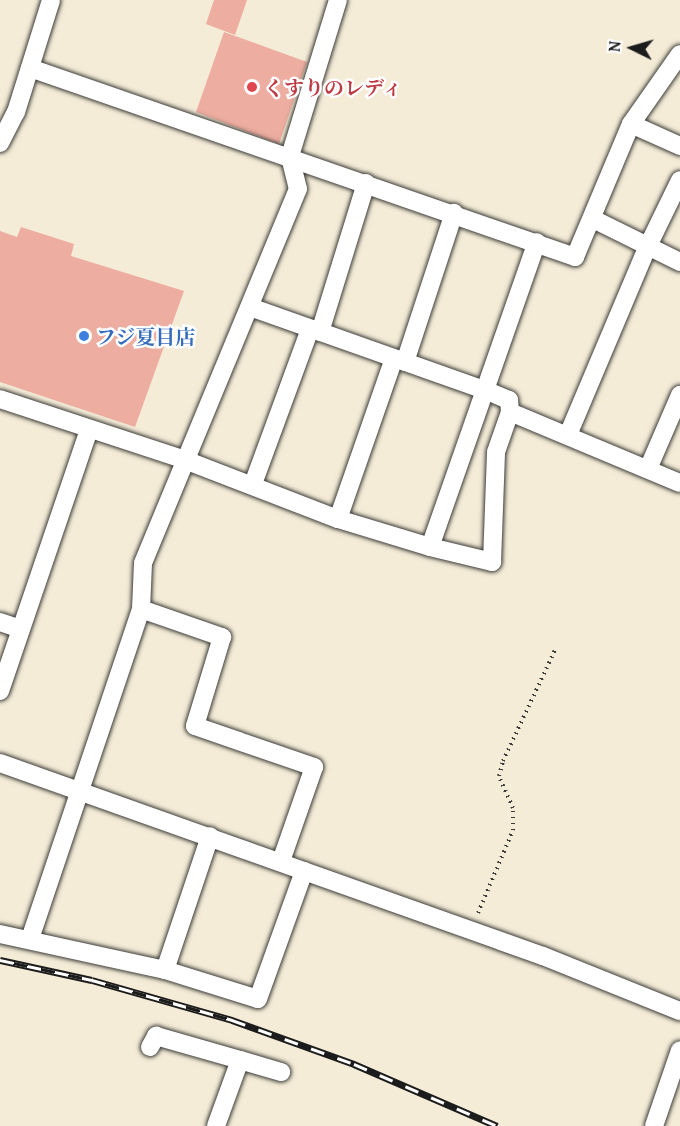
<!DOCTYPE html>
<html>
<head>
<meta charset="utf-8">
<style>
	body { margin:0 }
	#map { position:relative; width:680px; height:1126px; overflow:hidden; background:#f4ecd7; font-family:"Gentium Book Plus","Noto Serif JP",serif }
	div>[style] { position:absolute }
	.building>* { inset:0; background:#edada0 }
	.path>* { height:4px; margin-top:-2px; transform-origin:0; background:repeating-linear-gradient(90deg,#3c3b38 0 1.5px,transparent 0 6px) }
	.roads { filter:drop-shadow(0 0 2px #3c3b38) drop-shadow(0 0 2px #3c3b38) }
	.street>* { height:18px; margin:-9px; padding:0 9px; transform-origin:9px; border-radius:9px; background:#fff }
	.rail>* { height:7px; margin-top:-3.5px; transform-origin:0; background:repeating-linear-gradient(90deg,#fff 0 14px,#1c1c1c 0 28px); box-sizing:border-box; border-block:2px solid #1c1c1c }
	.dots>* { width:16px; height:16px; translate:-50% -50%; box-sizing:border-box; border:3px solid #fff; border-radius:50% }
	span { translate:-50% -50%; white-space:nowrap; text-align:center; line-height:1.15; -webkit-text-stroke:5px #fff; paint-order:stroke }
	.health-label { font-size:20px; color:#be3a42; font-weight:700 }
	.left { translate:0 -50%; text-align:left }
	.shop-label { font-size:20px; color:#366cbe; font-weight:700 }
	.north { position:absolute; left:602px; top:18px; width:60px; height:60px; -webkit-text-stroke:4px #fff; paint-order:stroke; rotate:275deg; font-size:16px; font-weight:700; line-height:24px; text-align:center; color:#1c1c1c }
	.north::after { content:''; display:block; margin:auto; width:21px; height:27px; background:#1c1c1c; clip-path:polygon(50% 0,100% 100%,50% 72%,0 100%) }
</style>
</head>
<body>
<div id="map">
	<div class="building">
		<i style="clip-path:polygon(214px 0,247px 0,235px 35px,206px 24px)"></i>
		<i style="clip-path:polygon(224px 32px,307px 62px,279px 144px,196px 112px)"></i>
		<i style="clip-path:polygon(21px 227px,74px 244px,71px 256px,184px 291px,135px 427px,0 382px,0 231px,17px 237px)"></i>
	</div>
	<div class="path">
		<i style="left:478px;top:913px;width:90px;rotate:-67.1deg"></i>
		<i style="left:513px;top:830px;width:22px;rotate:-90deg"></i>
		<i style="left:513px;top:808px;width:35px;rotate:-114deg"></i>
		<i style="left:499px;top:776px;width:16px;rotate:-75deg"></i>
		<i style="left:503px;top:761px;width:125px;rotate:-64.9deg"></i>
	</div>
	<div class="roads">
		<div class="street">
			<i style="left:30px;top:68px;width:577px;rotate:19.13deg"></i>
			<i style="left:575px;top:257px;width:144px;rotate:-67.2deg"></i>
			<i style="left:631px;top:124px;width:85px;rotate:-55deg"></i>
			<i style="left:631px;top:124px;width:54px;rotate:24.2deg"></i>
			<i style="left:0;top:143px;width:35px;rotate:-63deg"></i>
			<i style="left:16px;top:112px;width:117px;rotate:-72.6deg"></i>
			<i style="left:593px;top:219px;width:97px;rotate:26.3deg"></i>
			<i style="left:250px;top:307px;width:249px;rotate:19.5deg"></i>
			<i style="left:485px;top:390px;width:26px;rotate:23deg"></i>
			<i style="left:509px;top:400px;width:12px;rotate:85deg"></i>
			<i style="left:510px;top:412px;width:184px;rotate:22.7deg"></i>
			<i style="left:320px;top:332px;width:156px;rotate:-72.8deg"></i>
			<i style="left:405px;top:362px;width:157px;rotate:-71.8deg"></i>
			<i style="left:0;top:399px;width:195px;rotate:18.2deg"></i>
			<i style="left:185px;top:460px;width:164px;rotate:21.1deg"></i>
			<i style="left:338px;top:519px;width:96px;rotate:16.9deg"></i>
			<i style="left:430px;top:547px;width:323px;rotate:-70.7deg"></i>
			<i style="left:568px;top:435px;width:205px;rotate:-67.1deg"></i>
			<i style="left:648px;top:246px;width:73px;rotate:-64.1deg"></i>
			<i style="left:648px;top:469px;width:81px;rotate:-66.6deg"></i>
			<i style="left:253px;top:484px;width:165px;rotate:-69.8deg"></i>
			<i style="left:338px;top:519px;width:170px;rotate:-70.8deg"></i>
			<i style="left:430px;top:547px;width:64px;rotate:13.6deg"></i>
			<i style="left:492px;top:562px;width:110px;rotate:-87.9deg"></i>
			<i style="left:496px;top:452px;width:42px;rotate:-70.7deg"></i>
			<i style="left:141px;top:609px;width:86px;rotate:19.1deg"></i>
			<i style="left:222px;top:637px;width:93px;rotate:106.9deg"></i>
			<i style="left:195px;top:726px;width:126px;rotate:19deg"></i>
			<i style="left:314px;top:767px;width:100px;rotate:109.3deg"></i>
			<i style="left:0;top:622px;width:21px;rotate:19deg"></i>
			<i style="left:0;top:691px;width:277px;rotate:-71.2deg"></i>
			<i style="left:0;top:763px;width:576px;rotate:19.57deg"></i>
			<i style="left:543px;top:956px;width:148px;rotate:21.9deg"></i>
			<i style="left:0;top:934px;width:169px;rotate:12.3deg"></i>
			<i style="left:165px;top:970px;width:97px;rotate:17.3deg"></i>
			<i style="left:258px;top:999px;width:136px;rotate:-70.2deg"></i>
			<i style="left:30px;top:939px;width:348px;rotate:-71.4deg"></i>
			<i style="left:141px;top:609px;width:46px;rotate:-87.5deg"></i>
			<i style="left:143px;top:563px;width:405px;rotate:-67.5deg"></i>
			<i style="left:298px;top:189px;width:34px;rotate:-104deg"></i>
			<i style="left:290px;top:156px;width:163px;rotate:-72.9deg"></i>
			<i style="left:165px;top:970px;width:141px;rotate:-71.4deg"></i>
			<i style="left:150px;top:1047px;width:13px;rotate:-61deg"></i>
			<i style="left:156px;top:1036px;width:87px;rotate:15.9deg"></i>
			<i style="left:240px;top:1060px;width:70px;rotate:110deg"></i>
			<i style="left:240px;top:1060px;width:43px;rotate:16.3deg"></i>
			<i style="left:654px;top:1126px;width:80px;rotate:-71.1deg"></i>
		</div>
	</div>
	<div class="rail">
		<i style="left:0;top:960px;width:94px;rotate:12.3deg"></i>
		<i style="left:92px;top:980px;width:146px;rotate:15.9deg"></i>
		<i style="left:232px;top:1020px;width:130px;rotate:19.8deg"></i>
		<i style="left:354px;top:1064px;width:156px;rotate:23.4deg"></i>
	</div>
	<div class="dots">
		<i style="left:252px;top:87px;background:#e0444e"></i>
		<i style="left:84px;top:336px;background:#3f7fe0"></i>
	</div>
	<div class="health-label">
		<span class="left" style="left:264px;top:87px">くすりのレディ</span>
	</div>
	<div class="shop-label">
		<span class="left" style="left:96px;top:336px">フジ夏目店</span>
	</div>
	<div class="north">N</div>
</div>
</body>
</html>
